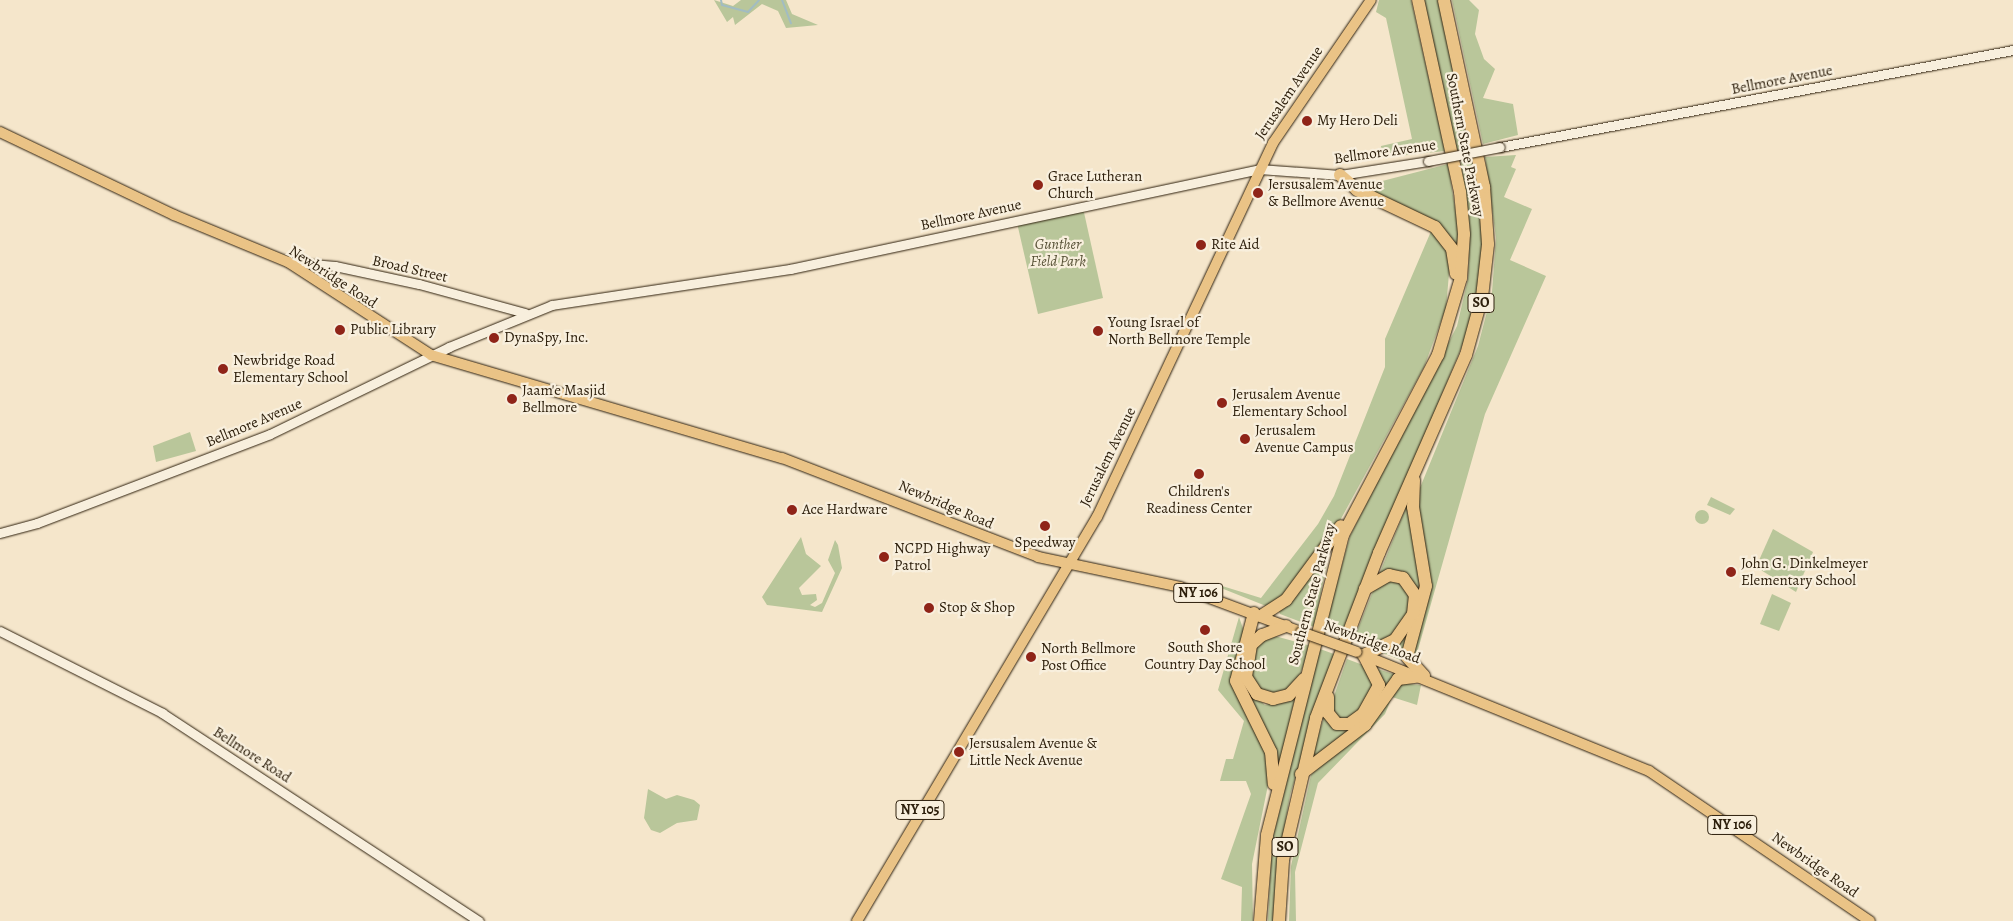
<!DOCTYPE html>
<html>
<head>
<meta charset="utf-8">
<style>
	body { margin:0 }
	#map { position:relative; width:2013px; height:921px; overflow:hidden; background:#f5e6cb; font-family:Alegreya,serif }
	div>[style] { position:absolute }
	.green>* { inset:0; background:#b9c69a }
	.round { border-radius:50% }
	.stream>* { height:2px; margin:-1px; padding:0 1px; transform-origin:1px; border-radius:1px; background:#a2bcc2 }
	.roads { filter:drop-shadow(0 0 1px #2e200d) drop-shadow(0 0 1px #2e200d) }
	.secondary>* { height:9px; margin:-4.5px; padding:0 4.5px; transform-origin:4.5px; border-radius:4.5px; background:#f8efdd }
	.primary>* { height:10px; margin:-5px; padding:0 5px; transform-origin:5px; border-radius:5px; background:#eac386 }
	.highway>* { height:12px; margin:-6px; padding:0 6px; transform-origin:6px; border-radius:6px; background:#eac386 }
	.bridges { filter:drop-shadow(0 0 1px #2e200d) drop-shadow(0 0 1px #2e200d) }
	.secondary-bridge>* { height:9px; margin:-4.5px; padding:0 4.5px; transform-origin:4.5px; border-radius:4.5px; background:#f8efdd }
	.primary-bridge>* { height:10px; margin:-5px; padding:0 5px; transform-origin:5px; border-radius:5px; background:#eac386 }
	.dots>* { width:14px; height:14px; translate:-50% -50%; box-sizing:border-box; border:2px solid #f8efdd; border-radius:50% }
	span { translate:-50% -50%; white-space:nowrap; text-align:center; line-height:1.15; -webkit-text-stroke:4.5px #f8efdd; paint-order:stroke }
	.shield-label span { padding:1px 4px; background:#f8efdd; border:1px solid; border-radius:4px; -webkit-text-stroke-width:0 }
	.shield-label { font-size:14px; color:#2e200d; font-weight:700 }
	.street-label { font-size:15px; color:#2e200d }
	.poi-label { font-size:15px; color:#2e200d }
	.left { translate:0 -50%; text-align:left }
	.park-label { font-size:15px; color:#585237; font-style:italic }
</style>
</head>
<body>
<div id="map">
	<div class="green">
		<i style="clip-path:polygon(714px 0,733px 6px,741px 0,786px 0,792px 14px,818px 25px,786px 28px,778px 11px,762px 4px,735px 25px,733px 17px,727px 22px)"></i>
		<i style="clip-path:polygon(1379px 0,1411px 0,1445px 151px,1380px 158px,1381px 146px,1412px 139px,1386px 18px,1376px 12px)"></i>
		<i style="clip-path:polygon(1424px 0,1439px 0,1468px 147px,1457px 150px)"></i>
		<i style="clip-path:polygon(1452px 0,1469px 0,1479px 10px,1475px 34px,1484px 59px,1495px 69px,1483px 98px,1513px 104px,1518px 135px,1483px 144px)"></i>
		<i style="clip-path:polygon(1516px 155px,1511px 167px,1516px 169px,1504px 197px,1532px 209px,1510px 260px,1546px 276px,1485px 414px,1415px 660px,1411px 652px,1427px 600px,1415px 500px,1478px 346px,1492px 292px,1496px 238px,1485px 157px)"></i>
		<i style="clip-path:polygon(1473px 159px,1483px 234px,1481px 279px,1470px 327px,1341px 636px,1324px 630px,1350px 536px,1457px 326px,1468px 279px,1470px 230px,1461px 162px)"></i>
		<i style="clip-path:polygon(1448px 164px,1459px 233px,1458px 253px,1452px 242px,1363px 186px)"></i>
		<i style="clip-path:polygon(1083px 208px,1103px 298px,1038px 314px,1017px 223px)"></i>
		<i style="clip-path:polygon(1432px 229px,1451px 251px,1446px 308px,1424px 367px,1331px 537px,1277px 606px,1266px 606px,1221px 588px,1219px 585px,1261px 598px,1318px 524px,1334px 496px,1385px 367px,1385px 339px)"></i>
		<i style="clip-path:polygon(190px 432px,196px 451px,156px 462px,153px 446px)"></i>
		<i style="clip-path:polygon(1410px 497px,1424px 584px,1406px 662px,1382px 653px,1405px 635px,1417px 588px,1379px 575px)"></i>
		<i style="clip-path:polygon(1711px 497px,1735px 509px,1730px 515px,1707px 505px)"></i>
		<i class="round" style="left:1695px;top:510px;width:14px;height:14px"></i>
		<i style="clip-path:polygon(1773px 529px,1813px 552px,1796px 592px,1756px 567px)"></i>
		<i style="clip-path:polygon(801px 537px,806px 554px,821px 566px,799px 588px,802px 595px,816px 594px,817px 600px,810px 605px,815px 607px,822px 603px,835px 573px,828px 560px,835px 540px,838px 545px,842px 568px,822px 612px,767px 605px,762px 597px)"></i>
		<i style="clip-path:polygon(1329px 553px,1314px 627px,1280px 614px,1279px 611px)"></i>
		<i style="clip-path:polygon(1395px 578px,1414px 597px,1405px 625px,1376px 647px,1353px 641px,1373px 591px)"></i>
		<i style="clip-path:polygon(1772px 594px,1791px 603px,1779px 631px,1760px 624px)"></i>
		<i style="clip-path:polygon(1239px 617px,1245px 634px,1236px 663px,1265px 747px,1269px 780px,1252px 864px,1253px 921px,1241px 921px,1242px 887px,1221px 879px,1251px 794px,1246px 781px,1220px 781px,1226px 759px,1233px 759px,1244px 721px,1218px 690px)"></i>
		<i style="clip-path:polygon(1275px 636px,1311px 646px,1298px 680px,1282px 695px,1255px 688px,1250px 676px,1255px 648px,1260px 640px)"></i>
		<i style="clip-path:polygon(1320px 649px,1334px 654px,1290px 795px,1275px 883px,1275px 921px,1268px 921px,1272px 841px)"></i>
		<i style="clip-path:polygon(1347px 659px,1363px 665px,1378px 683px,1354px 719px,1339px 722px,1330px 707px)"></i>
		<i style="clip-path:polygon(1378px 669px,1399px 676px,1385px 687px)"></i>
		<i style="clip-path:polygon(1240px 672px,1250px 692px,1265px 705px,1295px 698px,1279px 766px)"></i>
		<i style="clip-path:polygon(1397px 683px,1421px 685px,1417px 705px,1392px 697px,1385px 714px,1318px 783px,1295px 872px,1296px 921px,1289px 921px,1291px 866px,1311px 775px)"></i>
		<i style="clip-path:polygon(1325px 714px,1347px 732px,1311px 764px,1316px 742px)"></i>
		<i style="clip-path:polygon(648px 789px,666px 799px,677px 795px,694px 800px,700px 805px,697px 820px,677px 823px,660px 833px,651px 830px,644px 818px)"></i>
	</div>
	<div class="stream">
		<i style="left:721px;top:0;width:5px;rotate:79deg"></i>
		<i style="left:722px;top:5px;width:27px;rotate:15deg"></i>
		<i style="left:748px;top:12px;width:16px;rotate:-47deg"></i>
		<i style="left:782px;top:0;width:25px;rotate:69deg"></i>
	</div>
	<div class="roads">
		<div class="secondary">
			<i style="left:1500px;top:147px;width:522px;rotate:-10.71deg"></i>
			<i style="left:289px;top:262px;width:46px;rotate:5deg"></i>
			<i style="left:335px;top:266px;width:86px;rotate:12.1deg"></i>
			<i style="left:419px;top:284px;width:110px;rotate:15.3deg"></i>
			<i style="left:0;top:533px;width:38px;rotate:-15deg"></i>
			<i style="left:37px;top:523px;width:249px;rotate:-20.9deg"></i>
			<i style="left:270px;top:434px;width:199px;rotate:-25.9deg"></i>
			<i style="left:449px;top:347px;width:111px;rotate:-22.2deg"></i>
			<i style="left:552px;top:305px;width:241px;rotate:-8.6deg"></i>
			<i style="left:790px;top:269px;width:480px;rotate:-12deg"></i>
			<i style="left:1259px;top:169px;width:81px;rotate:4.2deg"></i>
			<i style="left:1340px;top:175px;width:89px;rotate:-9deg"></i>
			<i style="left:0;top:631px;width:182px;rotate:26.8deg"></i>
			<i style="left:162px;top:713px;width:379px;rotate:33.3deg"></i>
		</div>
		<div class="primary">
			<i style="left:0;top:132px;width:193px;rotate:25.5deg"></i>
			<i style="left:174px;top:215px;width:123px;rotate:22.4deg"></i>
			<i style="left:288px;top:262px;width:171px;rotate:33deg"></i>
			<i style="left:431px;top:355px;width:366px;rotate:16.4deg"></i>
			<i style="left:782px;top:458px;width:274px;rotate:21.1deg"></i>
			<i style="left:1038px;top:557px;width:145px;rotate:11.9deg"></i>
			<i style="left:1180px;top:587px;width:129px;rotate:20.4deg"></i>
			<i style="left:1361px;top:654px;width:311px;rotate:22.1deg"></i>
			<i style="left:1649px;top:771px;width:267px;rotate:34.2deg"></i>
			<i style="left:857px;top:921px;width:470px;rotate:-59.3deg"></i>
			<i style="left:1097px;top:517px;width:413px;rotate:-64.8deg"></i>
			<i style="left:1273px;top:143px;width:173px;rotate:-55.6deg"></i>
		</div>
		<div class="highway">
			<i style="left:1340px;top:175px;width:23px;rotate:41deg"></i>
			<i style="left:1357px;top:190px;width:86px;rotate:25.4deg"></i>
			<i style="left:1435px;top:227px;width:28px;rotate:52deg"></i>
			<i style="left:1452px;top:249px;width:25px;rotate:81deg"></i>
			<i style="left:1414px;top:480px;width:27px;rotate:92deg"></i>
			<i style="left:1413px;top:507px;width:80px;rotate:80.7deg"></i>
			<i style="left:1426px;top:586px;width:73px;rotate:105deg"></i>
			<i style="left:1407px;top:657px;width:25px;rotate:48deg"></i>
			<i style="left:1254px;top:613px;width:70px;rotate:104.8deg"></i>
			<i style="left:1236px;top:681px;width:79px;rotate:63.8deg"></i>
			<i style="left:1271px;top:752px;width:32px;rotate:85deg"></i>
			<i style="left:1261px;top:616px;width:30px;rotate:-33deg"></i>
			<i style="left:1286px;top:600px;width:92px;rotate:-53.4deg"></i>
			<i style="left:1286px;top:626px;width:26px;rotate:159deg"></i>
			<i style="left:1262px;top:635px;width:15px;rotate:138deg"></i>
			<i style="left:1251px;top:645px;width:32px;rotate:99deg"></i>
			<i style="left:1246px;top:677px;width:20px;rotate:57deg"></i>
			<i style="left:1257px;top:694px;width:17px;rotate:17deg"></i>
			<i style="left:1273px;top:699px;width:16px;rotate:-14deg"></i>
			<i style="left:1289px;top:695px;width:22px;rotate:-47deg"></i>
			<i style="left:1328px;top:697px;width:16px;rotate:90deg"></i>
			<i style="left:1328px;top:713px;width:14px;rotate:51deg"></i>
			<i style="left:1337px;top:724px;width:12px"></i>
			<i style="left:1349px;top:724px;width:17px;rotate:-36deg"></i>
			<i style="left:1363px;top:714px;width:33px;rotate:-61deg"></i>
			<i style="left:1379px;top:685px;width:34px;rotate:-117deg"></i>
			<i style="left:1364px;top:655px;width:34px;rotate:-26deg"></i>
			<i style="left:1395px;top:640px;width:32px;rotate:-55deg"></i>
			<i style="left:1413px;top:614px;width:19px;rotate:-84deg"></i>
			<i style="left:1415px;top:595px;width:21px;rotate:-125deg"></i>
			<i style="left:1403px;top:578px;width:14px;rotate:-168deg"></i>
			<i style="left:1389px;top:575px;width:28px;rotate:150deg"></i>
			<i style="left:1301px;top:774px;width:81px;rotate:-37.4deg"></i>
			<i style="left:1365px;top:725px;width:57px;rotate:-54.3deg"></i>
			<i style="left:1398px;top:679px;width:26px;rotate:-7deg"></i>
			<i style="left:1260px;top:921px;width:86px;rotate:-85.3deg"></i>
			<i style="left:1267px;top:835px;width:309px;rotate:-75.8deg"></i>
			<i style="left:1343px;top:535px;width:204px;rotate:-62.2deg"></i>
			<i style="left:1438px;top:355px;width:80px;rotate:-73.4deg"></i>
			<i style="left:1461px;top:278px;width:44px;rotate:-86.1deg"></i>
			<i style="left:1464px;top:234px;width:42px;rotate:-95.4deg"></i>
			<i style="left:1460px;top:192px;width:197px;rotate:-102.3deg"></i>
			<i style="left:1279px;top:921px;width:61px;rotate:-86.2deg"></i>
			<i style="left:1283px;top:860px;width:146px;rotate:-76.9deg"></i>
			<i style="left:1316px;top:718px;width:177px;rotate:-69.1deg"></i>
			<i style="left:1379px;top:553px;width:216px;rotate:-66.3deg"></i>
			<i style="left:1466px;top:355px;width:60px;rotate:-74.6deg"></i>
			<i style="left:1482px;top:297px;width:53px;rotate:-83.5deg"></i>
			<i style="left:1488px;top:244px;width:57px;rotate:-94deg"></i>
			<i style="left:1484px;top:187px;width:191px;rotate:-102.1deg"></i>
		</div>
	</div>
	<div class="bridges">
		<div class="secondary-bridge">
			<i style="left:1428px;top:161px;width:73px;rotate:-11deg"></i>
		</div>
		<div class="primary-bridge">
			<i style="left:1301px;top:632px;width:59px;rotate:19.7deg"></i>
		</div>
	</div>
	<div class="dots">
		<i style="left:1307px;top:121px;background:#8f2418"></i>
		<i style="left:1038px;top:185px;background:#8f2418"></i>
		<i style="left:1258px;top:193px;background:#8f2418"></i>
		<i style="left:1201px;top:245px;background:#8f2418"></i>
		<i style="left:340px;top:330px;background:#8f2418"></i>
		<i style="left:1098px;top:331px;background:#8f2418"></i>
		<i style="left:494px;top:338px;background:#8f2418"></i>
		<i style="left:223px;top:369px;background:#8f2418"></i>
		<i style="left:512px;top:399px;background:#8f2418"></i>
		<i style="left:1222px;top:403px;background:#8f2418"></i>
		<i style="left:1245px;top:439px;background:#8f2418"></i>
		<i style="left:1199px;top:474px;background:#8f2418"></i>
		<i style="left:792px;top:510px;background:#8f2418"></i>
		<i style="left:1045px;top:526px;background:#8f2418"></i>
		<i style="left:884px;top:557px;background:#8f2418"></i>
		<i style="left:1731px;top:572px;background:#8f2418"></i>
		<i style="left:929px;top:608px;background:#8f2418"></i>
		<i style="left:1205px;top:630px;background:#8f2418"></i>
		<i style="left:1031px;top:657px;background:#8f2418"></i>
		<i style="left:959px;top:752px;background:#8f2418"></i>
	</div>
	<div class="shield-label">
		<span style="left:1481px;top:303px">SO</span>
		<span style="left:1198px;top:593px">NY 106</span>
		<span style="left:920px;top:810px">NY 105</span>
		<span style="left:1732px;top:825px">NY 106</span>
		<span style="left:1285px;top:847px">SO</span>
	</div>
	<div class="street-label">
		<span style="left:1782px;top:80px;rotate:-11deg">Bellmore Avenue</span>
		<span style="left:1289px;top:93px;rotate:-56deg">Jerusalem Avenue</span>
		<span style="left:1465px;top:145px;rotate:79deg">Southern State Parkway</span>
		<span style="left:1385px;top:152px;rotate:-8deg">Bellmore Avenue</span>
		<span style="left:971px;top:215px;rotate:-12deg">Bellmore Avenue</span>
		<span style="left:410px;top:269px;rotate:13deg">Broad Street</span>
		<span style="left:333px;top:277px;rotate:33deg">Newbridge Road</span>
		<span style="left:254px;top:423px;rotate:-23deg">Bellmore Avenue</span>
		<span style="left:1108px;top:457px;rotate:-64deg">Jerusalem Avenue</span>
		<span style="left:946px;top:505px;rotate:23deg">Newbridge Road</span>
		<span style="left:1312px;top:594px;rotate:-75deg">Southern State Parkway</span>
		<span style="left:1372px;top:642px;rotate:20deg">Newbridge Road</span>
		<span style="left:252px;top:755px;rotate:33deg">Bellmore Road</span>
		<span style="left:1815px;top:865px;rotate:35deg">Newbridge Road</span>
	</div>
	<div class="poi-label">
		<span class="left" style="left:1317px;top:121px">My Hero Deli</span>
		<span class="left" style="left:1048px;top:185px">Grace Lutheran<br>Church</span>
		<span class="left" style="left:1268px;top:193px">Jersusalem Avenue<br>&amp; Bellmore Avenue</span>
		<span class="left" style="left:1211px;top:245px">Rite Aid</span>
		<span class="left" style="left:1108px;top:331px">Young Israel of<br>North Bellmore Temple</span>
		<span class="left" style="left:350px;top:330px">Public Library</span>
		<span class="left" style="left:504px;top:338px">DynaSpy, Inc.</span>
		<span class="left" style="left:233px;top:369px">Newbridge Road<br>Elementary School</span>
		<span class="left" style="left:522px;top:399px">Jaam'e Masjid<br>Bellmore</span>
		<span class="left" style="left:1232px;top:403px">Jerusalem Avenue<br>Elementary School</span>
		<span class="left" style="left:1255px;top:439px">Jerusalem<br>Avenue Campus</span>
		<span style="left:1199px;top:500px">Children's<br>Readiness Center</span>
		<span class="left" style="left:802px;top:510px">Ace Hardware</span>
		<span style="left:1045px;top:543px">Speedway</span>
		<span class="left" style="left:894px;top:557px">NCPD Highway<br>Patrol</span>
		<span class="left" style="left:1741px;top:572px">John G. Dinkelmeyer<br>Elementary School</span>
		<span class="left" style="left:939px;top:608px">Stop &amp; Shop</span>
		<span style="left:1205px;top:656px">South Shore<br>Country Day School</span>
		<span class="left" style="left:1041px;top:657px">North Bellmore<br>Post Office</span>
		<span class="left" style="left:969px;top:752px">Jersusalem Avenue &amp;<br>Little Neck Avenue</span>
	</div>
	<div class="park-label">
		<span style="left:1058px;top:253px">Gunther<br>Field Park</span>
	</div>
</div>
</body>
</html>
